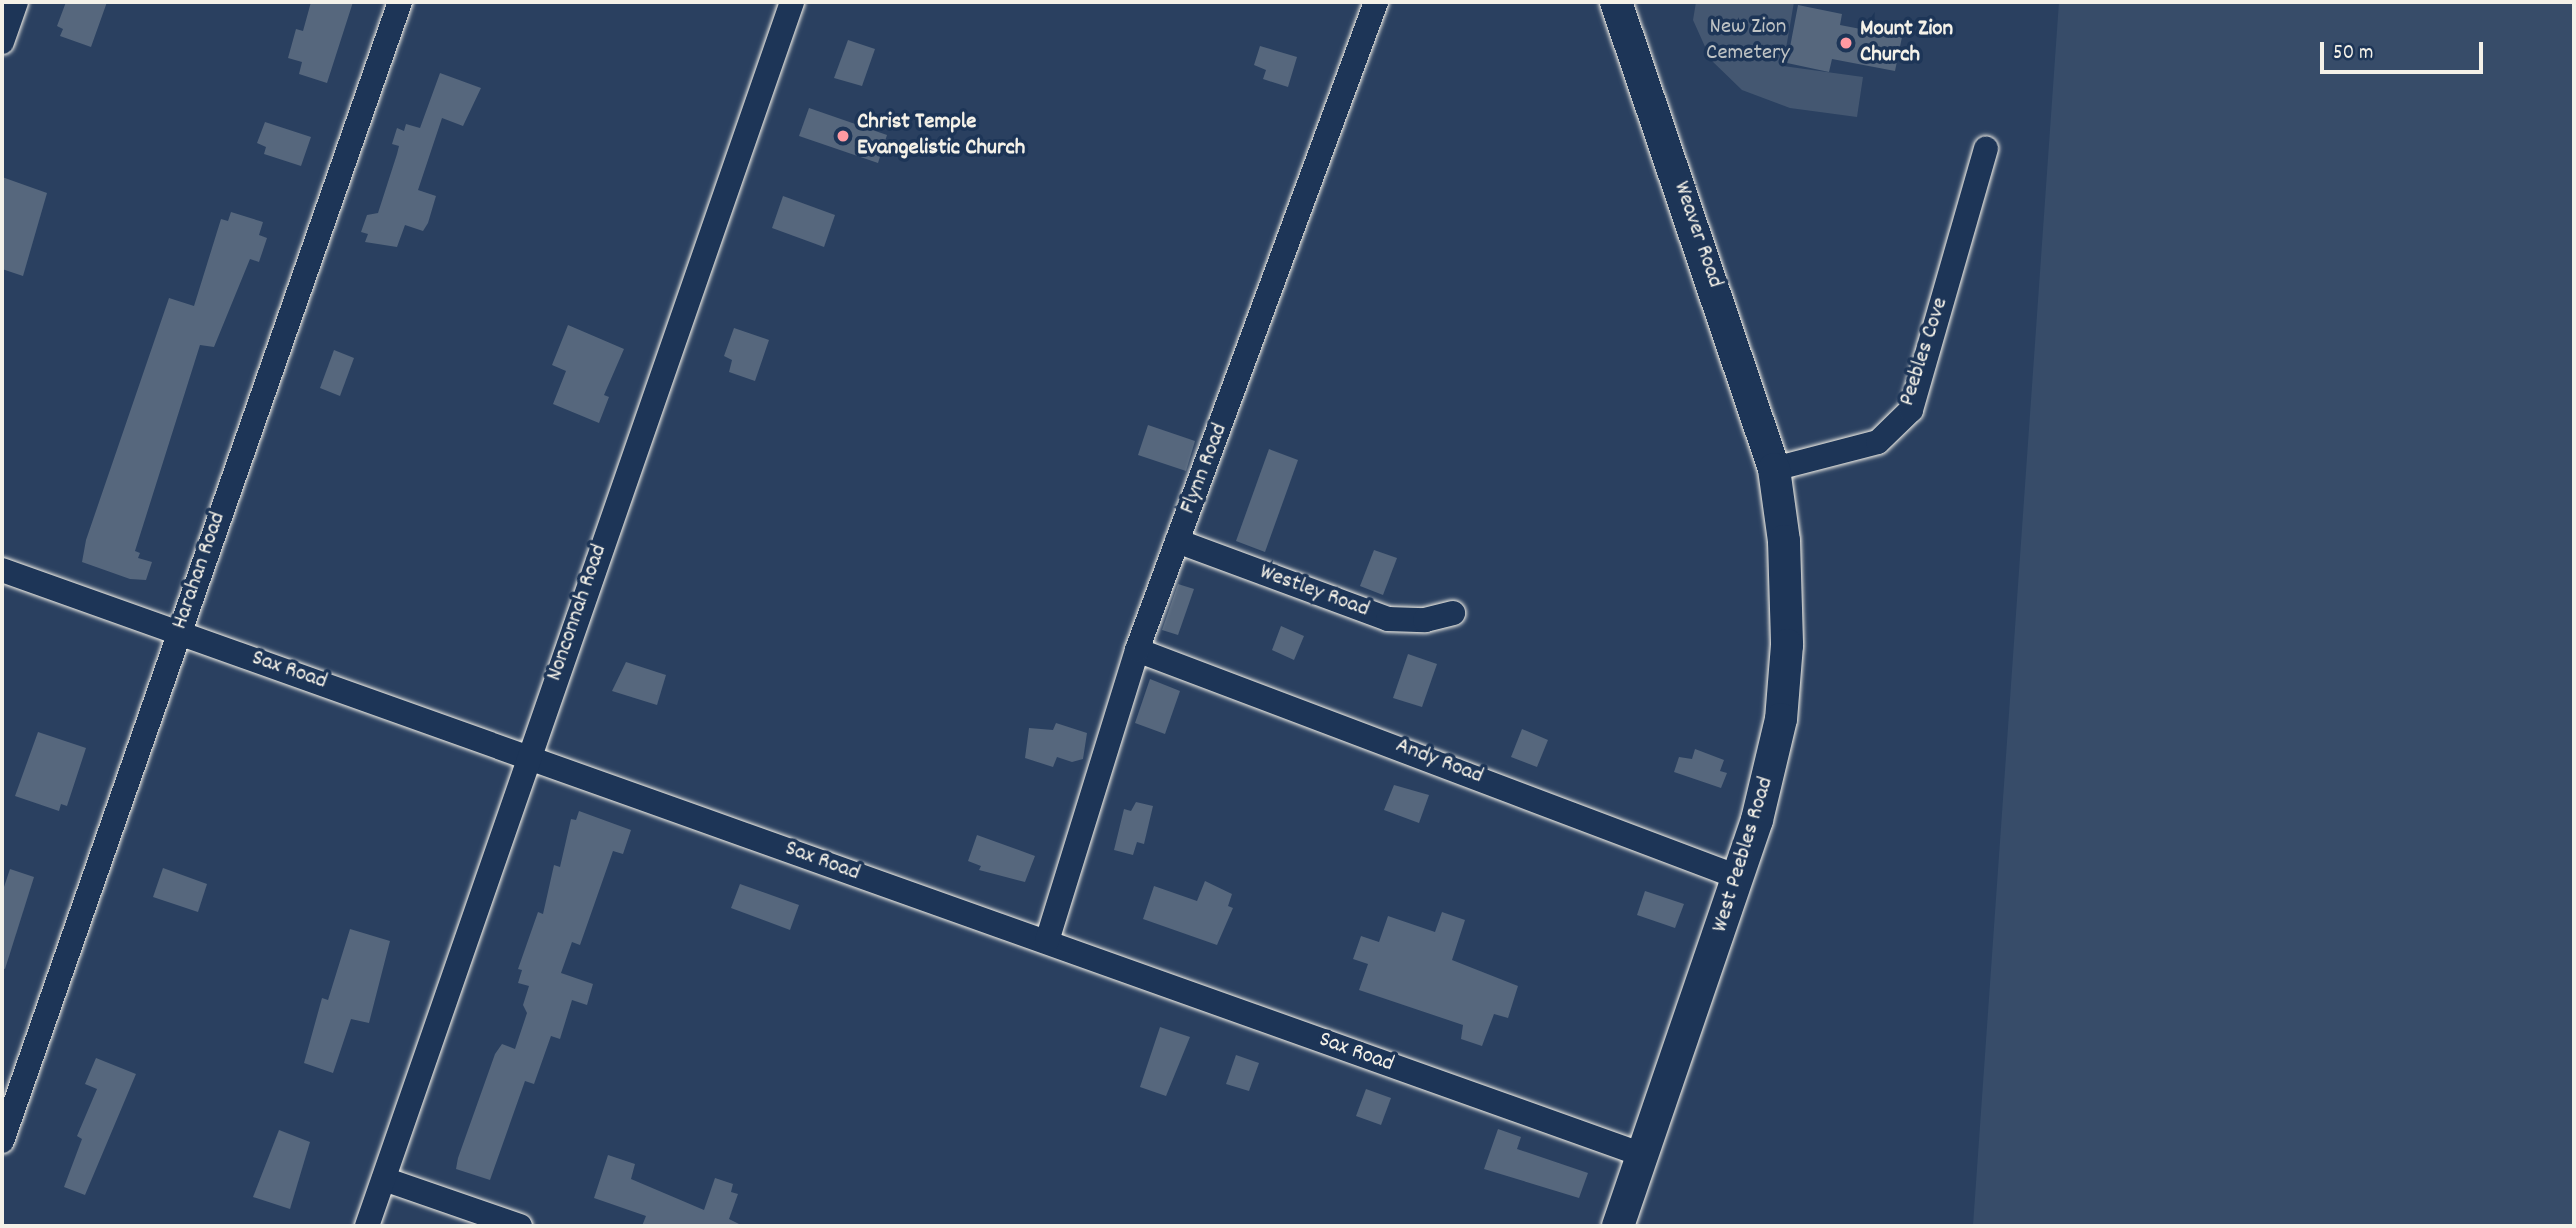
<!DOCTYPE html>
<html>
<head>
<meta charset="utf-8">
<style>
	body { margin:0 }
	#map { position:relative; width:2576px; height:1228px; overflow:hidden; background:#2a4060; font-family:Dekko,sans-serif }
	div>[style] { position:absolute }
	.built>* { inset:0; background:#374c69 }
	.green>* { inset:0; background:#445771 }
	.building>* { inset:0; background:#56677d }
	.roads { filter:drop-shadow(0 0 2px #f4f1e8) drop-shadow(0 0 2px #f4f1e8) }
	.minor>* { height:24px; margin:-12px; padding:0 12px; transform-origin:12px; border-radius:12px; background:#1d3557 }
	.major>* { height:32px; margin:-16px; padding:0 16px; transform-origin:16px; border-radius:16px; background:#1d3557 }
	.dots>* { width:19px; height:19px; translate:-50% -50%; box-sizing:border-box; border:4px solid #1d3557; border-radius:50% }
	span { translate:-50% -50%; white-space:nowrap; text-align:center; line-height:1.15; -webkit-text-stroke:7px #1d3557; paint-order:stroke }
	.park-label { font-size:23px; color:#bfc3c4 }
	.poi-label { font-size:23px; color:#f4f1e8; font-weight:700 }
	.left { translate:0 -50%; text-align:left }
	.street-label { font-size:23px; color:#f4f1e8 }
	.frame { position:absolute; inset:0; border:4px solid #f4f1e8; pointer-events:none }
	.scale { position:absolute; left:2320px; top:42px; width:163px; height:32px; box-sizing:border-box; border:4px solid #f4f1e8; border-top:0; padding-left:9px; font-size:21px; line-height:24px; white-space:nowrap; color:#f4f1e8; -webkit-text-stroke:5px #1d3557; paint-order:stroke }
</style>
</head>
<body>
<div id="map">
	<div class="built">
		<i style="clip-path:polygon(2059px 2px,2574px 2px,2574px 1226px,1973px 1226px)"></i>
	</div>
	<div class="green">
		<i style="clip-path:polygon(1696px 2px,1794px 2px,1783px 66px,1863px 77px,1857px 117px,1790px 108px,1742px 90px,1711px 60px,1693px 20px)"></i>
	</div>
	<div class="building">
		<i style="clip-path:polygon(66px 2px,107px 2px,91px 47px,60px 36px,63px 29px,57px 26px)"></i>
		<i style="clip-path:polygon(311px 2px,353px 2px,327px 83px,299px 74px,302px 62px,288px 58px,296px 29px,303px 31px)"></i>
		<i style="clip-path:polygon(1798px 5px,1842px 14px,1840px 25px,1902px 37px,1895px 71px,1832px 59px,1829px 72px,1787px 63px)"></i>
		<i style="clip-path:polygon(848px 40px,875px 49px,862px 86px,834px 78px)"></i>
		<i style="clip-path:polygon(1260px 46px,1297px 57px,1288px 87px,1263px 79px,1266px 70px,1254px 65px)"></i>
		<i style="clip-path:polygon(440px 73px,481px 88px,463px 126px,442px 118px,418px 190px,436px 196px,428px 223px,423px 231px,405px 225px,397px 247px,365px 242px,368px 234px,361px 232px,367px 215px,378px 213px,397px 154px,399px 146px,392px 144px,397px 128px,404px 131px,406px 124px,420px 128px)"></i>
		<i style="clip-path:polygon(809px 108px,887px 135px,878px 163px,799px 136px)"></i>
		<i style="clip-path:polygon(265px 122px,311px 137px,301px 166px,264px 154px,266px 147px,257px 143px)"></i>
		<i style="clip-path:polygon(2px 177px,47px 193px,23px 276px,2px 269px)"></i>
		<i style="clip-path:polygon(783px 196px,835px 215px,824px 247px,772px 228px)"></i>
		<i style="clip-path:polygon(231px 212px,263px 222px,259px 235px,267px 238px,259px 262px,250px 259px,214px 347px,200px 345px,135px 551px,140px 553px,138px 558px,152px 562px,146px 580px,130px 579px,82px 562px,86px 540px,169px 298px,194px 306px,221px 219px,228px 221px)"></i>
		<i style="clip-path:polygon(568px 325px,624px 349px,604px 395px,609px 397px,599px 423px,553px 404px,566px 371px,552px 365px)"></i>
		<i style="clip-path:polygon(734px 328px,769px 340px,755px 381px,729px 372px,732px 360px,724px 356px)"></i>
		<i style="clip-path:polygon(334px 350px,354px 358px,340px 396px,320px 388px)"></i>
		<i style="clip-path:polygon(1148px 425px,1195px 441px,1186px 471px,1138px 455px)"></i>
		<i style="clip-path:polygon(1269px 449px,1298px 460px,1265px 552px,1236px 541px)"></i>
		<i style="clip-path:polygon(1374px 550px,1397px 558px,1383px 595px,1360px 586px)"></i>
		<i style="clip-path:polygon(1178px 584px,1194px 589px,1178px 635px,1162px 630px)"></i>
		<i style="clip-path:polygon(1281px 626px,1304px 636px,1294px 660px,1272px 650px)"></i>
		<i style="clip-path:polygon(1408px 654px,1437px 664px,1422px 707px,1393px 698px)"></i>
		<i style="clip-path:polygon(626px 662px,666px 675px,657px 705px,612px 691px)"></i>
		<i style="clip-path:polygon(1150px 679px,1180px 691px,1165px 734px,1135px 723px)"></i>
		<i style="clip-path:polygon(1056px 723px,1087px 733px,1083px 759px,1072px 762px,1057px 757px,1053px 767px,1025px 758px,1029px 728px,1053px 730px)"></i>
		<i style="clip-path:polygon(1522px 729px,1548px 740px,1537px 767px,1511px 757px)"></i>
		<i style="clip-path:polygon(38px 732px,86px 748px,67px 806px,61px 804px,59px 811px,15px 796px)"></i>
		<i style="clip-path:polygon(1695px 749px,1724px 760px,1720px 771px,1727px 773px,1721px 788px,1674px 772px,1679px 757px,1692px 759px)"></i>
		<i style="clip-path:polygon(1394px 785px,1429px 795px,1419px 823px,1384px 810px)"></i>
		<i style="clip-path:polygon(1136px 802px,1153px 806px,1144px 844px,1137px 842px,1133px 855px,1114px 850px,1124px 809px,1131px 811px)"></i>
		<i style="clip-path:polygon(579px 811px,631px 830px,623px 854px,613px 851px,580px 945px,572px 942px,561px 973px,593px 984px,587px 1005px,572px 1000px,560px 1039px,551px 1036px,534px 1084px,525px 1081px,490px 1180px,456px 1169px,458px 1158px,495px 1054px,502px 1044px,515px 1049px,527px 1013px,523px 1005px,529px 986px,518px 983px,522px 970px,518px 969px,538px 912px,543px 914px,554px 865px,560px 867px,571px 819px,576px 820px)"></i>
		<i style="clip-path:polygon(977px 835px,1035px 856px,1025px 882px,979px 870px,981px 866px,968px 861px)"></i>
		<i style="clip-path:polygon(163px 868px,207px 884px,198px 912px,153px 897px)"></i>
		<i style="clip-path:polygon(10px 869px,34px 877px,5px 969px,2px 968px,2px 893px)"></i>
		<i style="clip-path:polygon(1205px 881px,1232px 894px,1228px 906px,1233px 908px,1217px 945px,1143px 919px,1154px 886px,1197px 901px)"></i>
		<i style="clip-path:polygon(740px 884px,799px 905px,790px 930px,731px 908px)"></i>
		<i style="clip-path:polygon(1645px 891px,1684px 904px,1675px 928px,1637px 915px)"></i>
		<i style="clip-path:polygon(1442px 912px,1465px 920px,1452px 960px,1518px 986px,1508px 1018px,1494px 1014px,1482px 1046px,1461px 1039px,1463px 1025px,1359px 990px,1368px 964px,1353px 959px,1361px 936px,1379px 942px,1388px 916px,1435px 932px)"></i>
		<i style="clip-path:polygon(350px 929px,390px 941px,369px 1023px,351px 1019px,333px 1073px,304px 1063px,322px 998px,328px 1000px)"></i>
		<i style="clip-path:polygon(1160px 1027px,1190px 1037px,1166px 1096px,1140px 1087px)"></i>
		<i style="clip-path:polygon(1236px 1055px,1259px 1063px,1249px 1091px,1226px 1084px)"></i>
		<i style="clip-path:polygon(96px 1058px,136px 1074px,85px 1195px,64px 1187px,82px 1139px,77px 1136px,97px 1089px,85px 1084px)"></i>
		<i style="clip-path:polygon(1366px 1089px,1391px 1098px,1381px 1125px,1356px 1116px)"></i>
		<i style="clip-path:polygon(1498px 1129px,1521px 1137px,1517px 1149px,1588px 1173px,1579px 1198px,1484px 1169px)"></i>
		<i style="clip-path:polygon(279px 1130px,310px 1142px,290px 1209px,253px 1197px)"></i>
		<i style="clip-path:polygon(608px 1155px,635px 1164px,631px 1179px,704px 1210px,715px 1178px,733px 1184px,731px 1192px,738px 1194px,729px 1219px,743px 1226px,642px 1226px,646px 1216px,594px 1198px)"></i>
	</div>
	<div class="roads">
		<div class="minor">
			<i style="left:2px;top:42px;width:42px;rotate:-70.7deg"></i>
			<i style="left:1774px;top:469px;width:107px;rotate:-14.6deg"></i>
			<i style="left:1878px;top:442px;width:46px;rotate:-44.1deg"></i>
			<i style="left:1911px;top:410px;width:272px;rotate:-74deg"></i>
			<i style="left:1177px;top:541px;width:225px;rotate:20.3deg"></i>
			<i style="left:1388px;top:619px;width:37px;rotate:2deg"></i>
			<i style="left:1425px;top:620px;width:29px;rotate:-14deg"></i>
			<i style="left:2px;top:570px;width:1742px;rotate:19.62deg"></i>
			<i style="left:1137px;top:650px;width:645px;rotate:20.71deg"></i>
			<i style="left:1047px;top:941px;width:305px;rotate:-72.8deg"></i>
			<i style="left:1137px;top:650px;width:691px;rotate:-69.75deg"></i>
			<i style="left:2px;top:1141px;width:1207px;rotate:-70.74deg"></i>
			<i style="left:384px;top:1179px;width:144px;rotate:19.1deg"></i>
			<i style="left:367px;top:1226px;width:1296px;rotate:-70.85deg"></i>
		</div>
		<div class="major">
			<i style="left:1616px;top:2px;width:493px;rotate:71.3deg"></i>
			<i style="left:1774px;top:469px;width:73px;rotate:82.1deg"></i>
			<i style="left:1784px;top:541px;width:104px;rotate:88.3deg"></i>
			<i style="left:1787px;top:645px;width:74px;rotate:94.6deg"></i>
			<i style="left:1781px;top:719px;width:104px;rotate:103.4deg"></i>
			<i style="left:1757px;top:820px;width:429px;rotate:108.9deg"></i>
		</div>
	</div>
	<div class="dots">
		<i style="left:1846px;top:43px;background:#ff9aa2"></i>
		<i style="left:843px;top:136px;background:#ff9aa2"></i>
	</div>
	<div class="park-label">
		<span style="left:1748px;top:41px">New Zion<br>Cemetery</span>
	</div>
	<div class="poi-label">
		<span class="left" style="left:1860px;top:43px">Mount Zion<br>Church</span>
		<span class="left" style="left:857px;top:136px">Christ Temple<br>Evangelistic Church</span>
	</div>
	<div class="street-label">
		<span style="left:1697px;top:235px;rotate:71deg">Weaver Road</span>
		<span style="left:1925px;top:352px;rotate:-72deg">Peebles Cove</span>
		<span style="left:1205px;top:469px;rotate:-69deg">Flynn Road</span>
		<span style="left:200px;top:571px;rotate:-71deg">Harahan Road</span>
		<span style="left:1314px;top:592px;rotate:20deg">Westley Road</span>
		<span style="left:578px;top:613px;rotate:-71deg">Nonconnah Road</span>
		<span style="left:289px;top:671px;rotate:19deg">Sax Road</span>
		<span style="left:1439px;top:762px;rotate:21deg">Andy Road</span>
		<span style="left:1744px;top:855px;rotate:-73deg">West Peebles Road</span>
		<span style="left:822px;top:862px;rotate:20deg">Sax Road</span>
		<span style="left:1356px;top:1053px;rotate:20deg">Sax Road</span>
	</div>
	<div class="frame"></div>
	<div class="scale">50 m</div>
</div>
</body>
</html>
